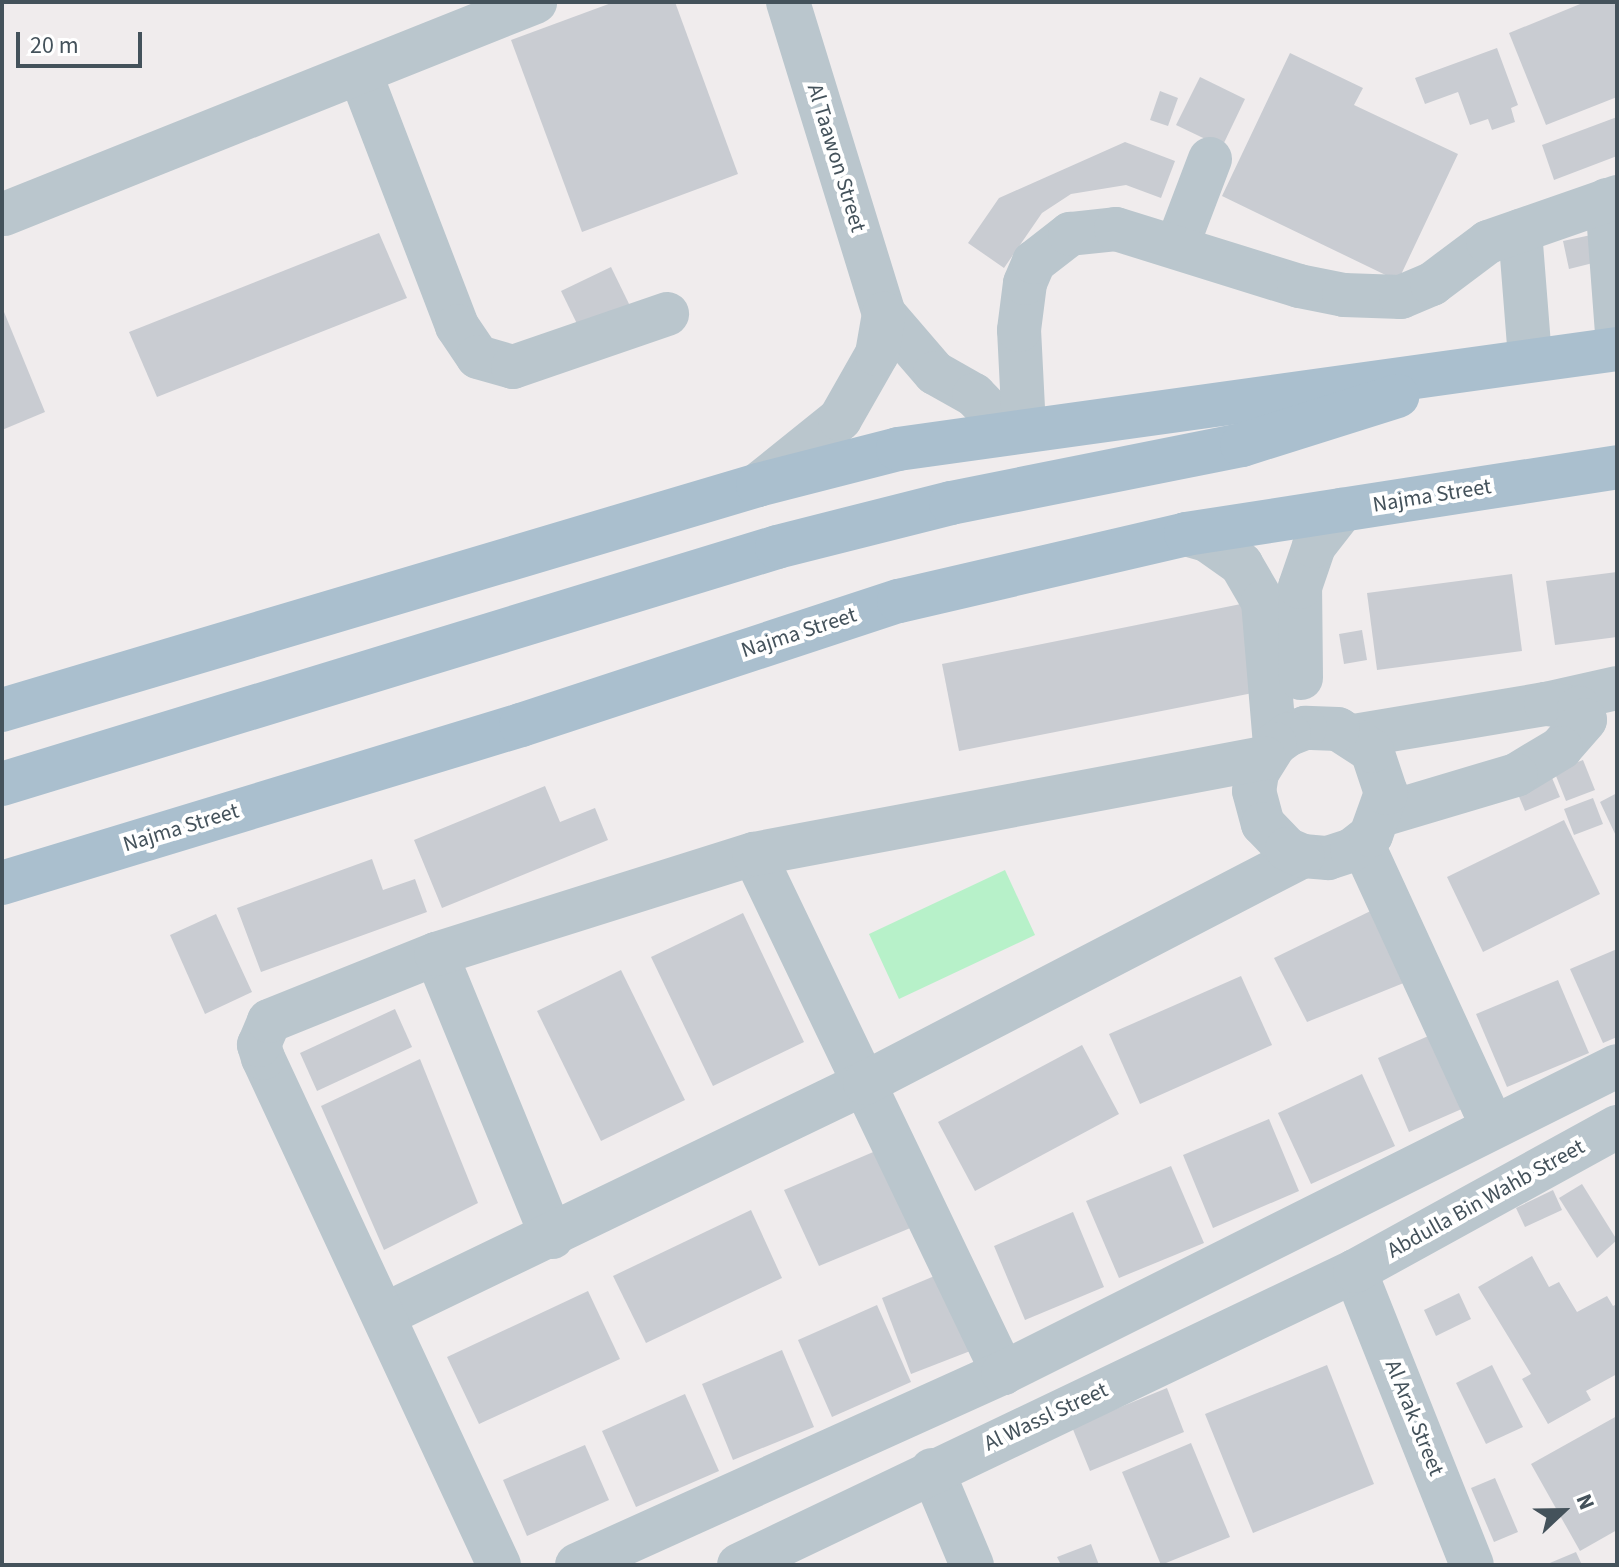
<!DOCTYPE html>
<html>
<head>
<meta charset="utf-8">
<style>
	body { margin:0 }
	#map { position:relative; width:1619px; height:1567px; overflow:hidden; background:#f0eced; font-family:"Source Sans 3",sans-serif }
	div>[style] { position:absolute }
	.green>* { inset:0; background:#b7f1c9 }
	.building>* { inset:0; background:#c9ccd2 }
	.minor>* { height:44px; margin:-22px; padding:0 22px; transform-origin:22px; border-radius:22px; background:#bac6cd }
	.major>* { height:44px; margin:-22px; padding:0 22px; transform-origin:22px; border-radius:22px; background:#aabfce }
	span { translate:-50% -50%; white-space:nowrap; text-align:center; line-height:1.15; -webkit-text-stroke:8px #fff; paint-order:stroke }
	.street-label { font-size:22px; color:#44525b }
	.frame { position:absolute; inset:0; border:4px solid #44525b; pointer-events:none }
	.north { position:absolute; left:1523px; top:1471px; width:80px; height:80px; -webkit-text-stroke:6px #fff; paint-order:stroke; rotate:68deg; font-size:22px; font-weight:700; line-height:32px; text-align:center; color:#44525b }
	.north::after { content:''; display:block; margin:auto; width:28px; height:36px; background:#44525b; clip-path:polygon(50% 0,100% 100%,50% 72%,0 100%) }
	.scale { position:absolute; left:16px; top:32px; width:126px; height:36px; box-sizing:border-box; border:4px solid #44525b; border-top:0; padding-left:10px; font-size:24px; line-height:28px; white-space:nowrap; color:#44525b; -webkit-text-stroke:6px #fff; paint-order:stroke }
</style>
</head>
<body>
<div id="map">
	<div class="green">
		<i style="clip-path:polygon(1005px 870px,1035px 935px,899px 999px,869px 934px)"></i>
	</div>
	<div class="building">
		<i style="clip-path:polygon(614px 2px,675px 2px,738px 174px,582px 232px,511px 40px)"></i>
		<i style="clip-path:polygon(1585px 2px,1617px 2px,1617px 97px,1546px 125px,1509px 33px)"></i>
		<i style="clip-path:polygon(1497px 48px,1518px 105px,1511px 108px,1515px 122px,1492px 130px,1488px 119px,1470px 125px,1458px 92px,1425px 104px,1415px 78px)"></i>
		<i style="clip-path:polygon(1290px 53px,1363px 88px,1354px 105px,1458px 154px,1398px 281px,1222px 196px)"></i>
		<i style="clip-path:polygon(1200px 77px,1245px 99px,1222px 147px,1176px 125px)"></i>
		<i style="clip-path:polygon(1160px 91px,1178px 98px,1168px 126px,1150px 120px)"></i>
		<i style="clip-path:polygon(1617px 117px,1617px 156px,1554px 180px,1542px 145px)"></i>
		<i style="clip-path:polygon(1125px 142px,1175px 161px,1161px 198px,1126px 185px,1071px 194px,1042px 213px,1004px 268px,968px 243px,999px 198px)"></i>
		<i style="clip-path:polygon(379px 233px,407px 298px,157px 397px,129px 332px)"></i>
		<i style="clip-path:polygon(1591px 235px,1597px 262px,1569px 269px,1563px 241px)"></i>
		<i style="clip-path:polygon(611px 267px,632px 310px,582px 334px,561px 291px)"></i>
		<i style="clip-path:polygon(2px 307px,45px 412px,2px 430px)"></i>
		<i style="clip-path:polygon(1617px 572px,1617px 637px,1555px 645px,1546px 581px)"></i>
		<i style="clip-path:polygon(1512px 574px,1522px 651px,1377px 670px,1367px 593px)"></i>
		<i style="clip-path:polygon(1251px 602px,1268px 690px,959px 751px,942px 664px)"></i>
		<i style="clip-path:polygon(1362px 630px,1367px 660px,1344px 664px,1339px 634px)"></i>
		<i style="clip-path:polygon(1583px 760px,1595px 790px,1566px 801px,1554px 771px)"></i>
		<i style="clip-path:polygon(1550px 773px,1560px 797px,1525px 811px,1515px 787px)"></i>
		<i style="clip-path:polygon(545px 786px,560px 822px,595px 808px,608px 840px,442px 908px,414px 840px)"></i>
		<i style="clip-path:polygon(1617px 793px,1617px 838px,1600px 802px)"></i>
		<i style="clip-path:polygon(1593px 798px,1603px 824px,1574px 835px,1564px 809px)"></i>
		<i style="clip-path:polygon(1564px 820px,1600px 894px,1483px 952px,1447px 877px)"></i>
		<i style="clip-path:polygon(372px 859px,383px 890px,415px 879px,427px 912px,261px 972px,237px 908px)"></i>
		<i style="clip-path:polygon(1387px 903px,1421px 976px,1307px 1022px,1274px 958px)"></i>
		<i style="clip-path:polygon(743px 913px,804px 1042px,713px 1086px,651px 957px)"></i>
		<i style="clip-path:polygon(216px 914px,252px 992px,205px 1014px,170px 935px)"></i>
		<i style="clip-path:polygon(1617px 949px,1617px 1037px,1603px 1043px,1570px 969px)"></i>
		<i style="clip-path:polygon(621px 970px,685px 1100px,601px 1141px,537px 1011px)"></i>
		<i style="clip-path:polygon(1241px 976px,1272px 1045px,1140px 1104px,1109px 1034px)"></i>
		<i style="clip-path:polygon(1558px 980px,1589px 1053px,1507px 1087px,1476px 1014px)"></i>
		<i style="clip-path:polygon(395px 1009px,412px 1047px,317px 1091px,300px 1053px)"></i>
		<i style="clip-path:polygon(1433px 1034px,1464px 1108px,1409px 1132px,1378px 1058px)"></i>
		<i style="clip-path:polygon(1082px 1045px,1119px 1114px,975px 1191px,938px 1122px)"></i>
		<i style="clip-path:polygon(420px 1059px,478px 1203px,384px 1250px,321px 1106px)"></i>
		<i style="clip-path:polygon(1362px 1074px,1395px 1146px,1311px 1184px,1278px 1113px)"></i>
		<i style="clip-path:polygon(1269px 1119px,1299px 1191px,1213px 1228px,1183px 1155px)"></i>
		<i style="clip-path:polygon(885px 1147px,920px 1224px,819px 1266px,784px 1190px)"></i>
		<i style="clip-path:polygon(1171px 1166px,1204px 1243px,1119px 1278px,1086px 1201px)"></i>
		<i style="clip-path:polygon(1582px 1184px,1617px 1240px,1597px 1258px,1559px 1198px)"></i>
		<i style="clip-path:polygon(1553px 1190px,1562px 1210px,1525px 1227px,1516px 1208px)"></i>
		<i style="clip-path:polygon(751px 1210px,782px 1278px,646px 1343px,613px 1276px)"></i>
		<i style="clip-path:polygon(1073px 1212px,1104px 1287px,1025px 1320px,994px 1246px)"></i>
		<i style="clip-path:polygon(1532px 1256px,1549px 1287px,1559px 1282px,1577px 1312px,1607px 1296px,1613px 1306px,1617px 1304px,1617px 1374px,1586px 1391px,1591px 1400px,1548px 1424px,1522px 1379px,1531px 1374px,1478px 1287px)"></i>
		<i style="clip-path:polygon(944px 1272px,978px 1348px,911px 1374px,882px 1298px)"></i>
		<i style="clip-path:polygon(588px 1291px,620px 1359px,479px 1424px,447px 1357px)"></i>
		<i style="clip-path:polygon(1459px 1293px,1471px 1319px,1436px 1336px,1424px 1310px)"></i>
		<i style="clip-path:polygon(877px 1305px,911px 1382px,832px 1417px,798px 1340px)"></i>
		<i style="clip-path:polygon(782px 1350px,814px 1427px,733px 1460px,702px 1384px)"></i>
		<i style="clip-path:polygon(1327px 1365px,1374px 1484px,1253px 1533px,1205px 1414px)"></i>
		<i style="clip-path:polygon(1492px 1365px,1523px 1427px,1486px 1444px,1456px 1383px)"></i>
		<i style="clip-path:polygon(1167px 1388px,1184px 1432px,1090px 1471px,1072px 1427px)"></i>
		<i style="clip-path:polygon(685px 1394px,719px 1471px,636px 1507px,602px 1431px)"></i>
		<i style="clip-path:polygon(1617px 1416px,1617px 1530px,1580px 1551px,1531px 1464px)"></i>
		<i style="clip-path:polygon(1191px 1443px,1230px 1537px,1161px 1565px,1122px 1472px)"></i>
		<i style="clip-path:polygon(585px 1445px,609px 1500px,527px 1536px,503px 1480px)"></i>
		<i style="clip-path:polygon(1495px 1478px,1518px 1532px,1494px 1542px,1471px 1488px)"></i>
		<i style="clip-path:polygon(1091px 1544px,1099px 1565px,1061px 1565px,1057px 1557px)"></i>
		<i style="clip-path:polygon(1576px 1552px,1582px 1565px,1545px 1565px)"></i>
	</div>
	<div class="minor">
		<i style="left:788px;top:2px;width:326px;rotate:72.9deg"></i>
		<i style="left:884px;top:314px;width:78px;rotate:49.2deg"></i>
		<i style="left:935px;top:373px;width:45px;rotate:29.4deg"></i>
		<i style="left:974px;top:395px;width:50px;rotate:45.8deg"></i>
		<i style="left:360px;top:73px;width:271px;rotate:69deg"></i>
		<i style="left:457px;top:326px;width:37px;rotate:56deg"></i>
		<i style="left:478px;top:357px;width:36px;rotate:16deg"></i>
		<i style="left:513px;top:367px;width:163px;rotate:-19deg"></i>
		<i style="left:1607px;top:200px;width:132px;rotate:85.7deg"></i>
		<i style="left:4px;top:214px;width:572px;rotate:-21.76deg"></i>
		<i style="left:1520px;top:231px;width:128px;rotate:85.5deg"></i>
		<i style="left:1177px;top:246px;width:93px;rotate:-69.2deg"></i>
		<i style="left:1024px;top:428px;width:98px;rotate:-92.9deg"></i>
		<i style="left:1019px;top:330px;width:47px;rotate:-82.7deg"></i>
		<i style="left:1025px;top:283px;width:23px;rotate:-67deg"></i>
		<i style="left:1034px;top:262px;width:46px;rotate:-37.9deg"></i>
		<i style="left:1070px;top:234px;width:46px;rotate:-6.2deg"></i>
		<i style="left:1116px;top:229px;width:192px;rotate:17.3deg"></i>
		<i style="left:1299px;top:286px;width:46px;rotate:11.3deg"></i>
		<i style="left:1344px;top:295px;width:57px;rotate:2deg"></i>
		<i style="left:1401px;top:297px;width:34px;rotate:-23deg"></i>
		<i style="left:1432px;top:284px;width:70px;rotate:-36.9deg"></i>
		<i style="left:1488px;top:242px;width:137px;rotate:-19.2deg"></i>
		<i style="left:758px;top:485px;width:105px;rotate:-38.8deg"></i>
		<i style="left:840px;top:419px;width:75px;rotate:-60.4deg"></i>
		<i style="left:877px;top:354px;width:41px;rotate:-80.1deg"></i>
		<i style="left:1186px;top:534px;width:22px;rotate:16deg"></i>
		<i style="left:1207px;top:540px;width:42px;rotate:35.2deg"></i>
		<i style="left:1241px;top:564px;width:44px;rotate:59.9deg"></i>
		<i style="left:1263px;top:602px;width:143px;rotate:85.2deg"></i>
		<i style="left:1301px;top:678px;width:91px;rotate:-90.6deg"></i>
		<i style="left:1300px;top:587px;width:43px;rotate:-71.1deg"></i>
		<i style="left:1314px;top:546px;width:46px;rotate:-52.1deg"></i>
		<i style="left:1546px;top:704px;width:73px;rotate:-12.7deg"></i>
		<i style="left:1354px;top:736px;width:195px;rotate:-9.5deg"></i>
		<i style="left:1546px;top:704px;width:33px;rotate:7deg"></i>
		<i style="left:1579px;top:708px;width:13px;rotate:63deg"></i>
		<i style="left:1585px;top:720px;width:37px;rotate:131deg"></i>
		<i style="left:1561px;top:748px;width:52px;rotate:149deg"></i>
		<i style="left:1516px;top:775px;width:140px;rotate:163.4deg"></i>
		<i style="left:1362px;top:843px;width:311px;rotate:65.3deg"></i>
		<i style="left:754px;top:854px;width:576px;rotate:64.37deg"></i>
		<i style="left:436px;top:954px;width:306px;rotate:67.7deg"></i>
		<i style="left:1355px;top:1271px;width:316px;rotate:68.3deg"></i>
		<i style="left:386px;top:1314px;width:532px;rotate:-25.75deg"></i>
		<i style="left:865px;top:1083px;width:493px;rotate:-27.4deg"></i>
		<i style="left:1303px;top:856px;width:25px;rotate:5deg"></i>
		<i style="left:1328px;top:858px;width:25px;rotate:-18deg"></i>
		<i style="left:1352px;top:850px;width:24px;rotate:-38deg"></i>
		<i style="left:1371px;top:835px;width:45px;rotate:-70.3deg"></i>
		<i style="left:1386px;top:793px;width:44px;rotate:-108.4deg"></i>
		<i style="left:1372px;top:751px;width:40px;rotate:-147.1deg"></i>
		<i style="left:1338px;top:729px;width:33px;rotate:-178deg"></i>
		<i style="left:1305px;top:728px;width:17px;rotate:159deg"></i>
		<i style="left:1289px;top:734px;width:17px;rotate:144deg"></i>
		<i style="left:1275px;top:744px;width:34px;rotate:122deg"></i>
		<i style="left:1257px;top:773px;width:18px;rotate:99deg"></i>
		<i style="left:1254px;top:791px;width:34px;rotate:75deg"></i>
		<i style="left:1263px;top:824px;width:35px;rotate:46deg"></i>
		<i style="left:1287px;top:849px;width:17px;rotate:24deg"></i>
		<i style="left:932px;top:1470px;width:103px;rotate:67.2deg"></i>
		<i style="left:499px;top:1565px;width:559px;rotate:-114.96deg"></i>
		<i style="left:263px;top:1058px;width:14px;rotate:-107deg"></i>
		<i style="left:259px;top:1045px;width:26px;rotate:-67deg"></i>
		<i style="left:269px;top:1021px;width:180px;rotate:-21.9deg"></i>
		<i style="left:436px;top:954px;width:333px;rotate:-17.5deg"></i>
		<i style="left:754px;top:854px;width:519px;rotate:-10.66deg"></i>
		<i style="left:577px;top:1565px;width:467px;rotate:-24.3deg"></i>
		<i style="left:1003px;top:1373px;width:686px;rotate:-26.57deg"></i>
		<i style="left:739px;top:1565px;width:683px;rotate:-25.51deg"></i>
		<i style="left:1355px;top:1271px;width:299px;rotate:-28.8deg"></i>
	</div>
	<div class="major">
		<i style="left:2px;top:710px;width:789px;rotate:-16.57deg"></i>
		<i style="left:758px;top:485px;width:145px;rotate:-14.4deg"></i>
		<i style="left:898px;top:449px;width:726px;rotate:-7.92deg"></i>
		<i style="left:2px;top:784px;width:810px;rotate:-17deg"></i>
		<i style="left:777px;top:547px;width:179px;rotate:-14.2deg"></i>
		<i style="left:951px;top:503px;width:297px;rotate:-11.3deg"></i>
		<i style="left:1242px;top:445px;width:163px;rotate:-17.5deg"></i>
		<i style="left:2px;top:883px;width:543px;rotate:-16.93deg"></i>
		<i style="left:521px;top:725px;width:398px;rotate:-18.2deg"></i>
		<i style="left:899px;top:601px;width:295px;rotate:-13.1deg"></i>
		<i style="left:1186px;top:534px;width:436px;rotate:-8.8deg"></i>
	</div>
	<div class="street-label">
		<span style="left:836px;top:158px;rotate:73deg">Al Taawon Street</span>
		<span style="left:1432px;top:496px;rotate:-9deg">Najma Street</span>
		<span style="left:799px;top:633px;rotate:-18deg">Najma Street</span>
		<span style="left:181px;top:828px;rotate:-17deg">Najma Street</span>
		<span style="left:1486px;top:1199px;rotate:-29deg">Abdulla Bin Wahb Street</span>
		<span style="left:1046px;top:1417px;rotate:-25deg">Al Wassl Street</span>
		<span style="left:1414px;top:1418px;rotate:68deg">Al Arak Street</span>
	</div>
	<div class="frame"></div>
	<div class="north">N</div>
	<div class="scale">20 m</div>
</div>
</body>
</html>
